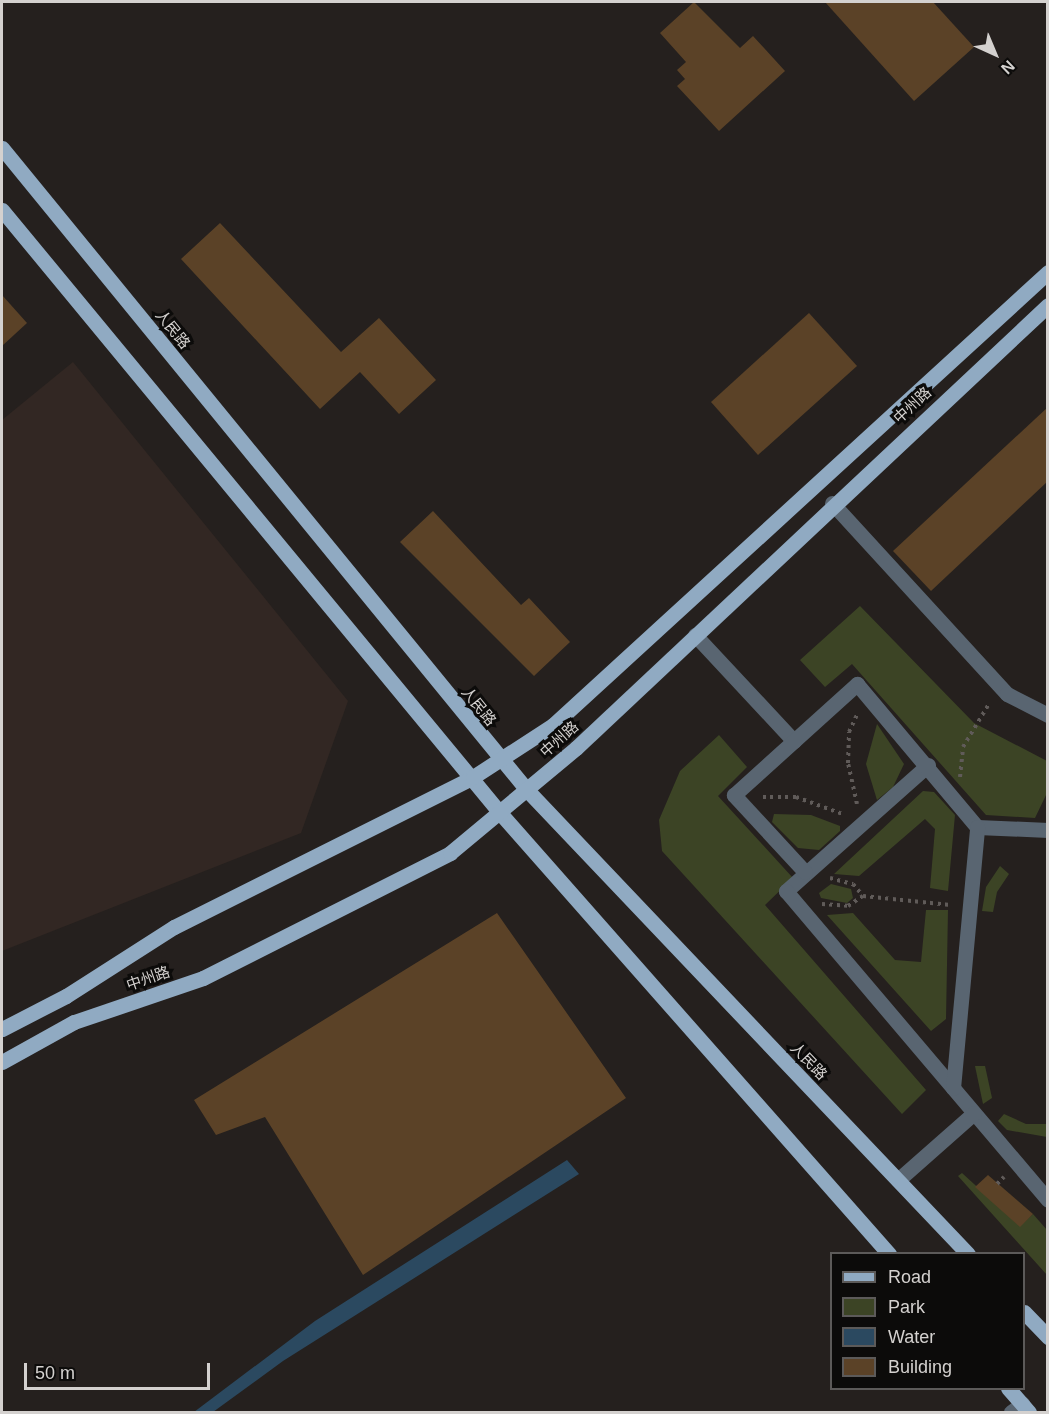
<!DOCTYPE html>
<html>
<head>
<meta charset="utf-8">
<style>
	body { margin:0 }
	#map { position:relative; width:1049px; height:1414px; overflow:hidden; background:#25201e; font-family:Arial,"Noto Sans SC",sans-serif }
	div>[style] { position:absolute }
	.built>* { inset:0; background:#322723 }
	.green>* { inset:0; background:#3c4425 }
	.water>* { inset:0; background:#2b4960 }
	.building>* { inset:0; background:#5b4227 }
	.path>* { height:4px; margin-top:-2px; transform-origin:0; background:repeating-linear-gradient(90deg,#605b59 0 3px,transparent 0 7.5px) }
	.minor>* { height:15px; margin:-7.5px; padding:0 7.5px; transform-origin:7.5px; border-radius:7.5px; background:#596571 }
	.major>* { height:15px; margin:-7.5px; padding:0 7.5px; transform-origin:7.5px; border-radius:7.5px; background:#90aac2 }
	span { translate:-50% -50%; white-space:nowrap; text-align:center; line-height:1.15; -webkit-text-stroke:6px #0c0b0a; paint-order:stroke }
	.street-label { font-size:15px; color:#d4d1cf }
	.frame { position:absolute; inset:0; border:3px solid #d4d1cf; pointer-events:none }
	.legend { position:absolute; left:830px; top:1252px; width:195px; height:138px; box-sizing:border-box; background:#0c0b0a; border:2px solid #5c5a59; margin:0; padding:8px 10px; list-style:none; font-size:18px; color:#d4d1cf }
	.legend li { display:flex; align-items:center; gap:12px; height:30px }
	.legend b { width:30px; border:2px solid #5c5a59 }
	.north { position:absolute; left:965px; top:24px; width:60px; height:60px; -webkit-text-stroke:4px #0c0b0a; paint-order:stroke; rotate:136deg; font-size:16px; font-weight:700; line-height:24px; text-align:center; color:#d4d1cf }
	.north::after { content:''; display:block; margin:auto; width:21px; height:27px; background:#d4d1cf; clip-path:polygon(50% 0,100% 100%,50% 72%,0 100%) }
	.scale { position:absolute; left:24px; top:1363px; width:186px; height:27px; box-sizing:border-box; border:3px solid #d4d1cf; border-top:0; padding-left:8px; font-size:18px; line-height:21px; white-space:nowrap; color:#d4d1cf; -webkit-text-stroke:4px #0c0b0a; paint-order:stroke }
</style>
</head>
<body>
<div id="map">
	<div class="built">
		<i style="clip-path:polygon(73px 362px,348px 701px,301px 833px,2px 951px,2px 420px)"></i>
	</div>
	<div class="green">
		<i style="clip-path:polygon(860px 606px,974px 723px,1047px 761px,1047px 793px,1035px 818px,986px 815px,852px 664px,825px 687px,800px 660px)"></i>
		<i style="clip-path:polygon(877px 724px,904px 764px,893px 787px,877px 800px,866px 764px)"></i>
		<i style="clip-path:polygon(719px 735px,747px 767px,718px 796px,793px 878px,765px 905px,926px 1090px,902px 1114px,662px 851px,659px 820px,680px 771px)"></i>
		<i style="clip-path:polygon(923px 791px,934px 792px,955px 815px,948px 891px,930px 888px,935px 829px,925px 819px,859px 876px,834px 874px)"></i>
		<i style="clip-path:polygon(774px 814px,811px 815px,840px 826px,840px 831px,819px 850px,798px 848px,772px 822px)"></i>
		<i style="clip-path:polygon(1000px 866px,1009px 874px,997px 892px,993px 912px,982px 911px,986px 887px)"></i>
		<i style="clip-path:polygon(831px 884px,851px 889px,853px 898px,847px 903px,821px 898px,819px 893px)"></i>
		<i style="clip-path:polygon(926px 910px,948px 910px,946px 1019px,931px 1031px,827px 915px,853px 913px,895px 960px,921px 962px)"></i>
		<i style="clip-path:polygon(985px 1066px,992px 1098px,983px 1104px,975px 1066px)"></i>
		<i style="clip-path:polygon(1004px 1114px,1026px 1124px,1047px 1124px,1047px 1137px,1007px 1130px,998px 1121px)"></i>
		<i style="clip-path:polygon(962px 1173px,1020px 1226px,1033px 1214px,1047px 1230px,1047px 1275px,958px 1176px)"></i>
	</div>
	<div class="water">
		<i style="clip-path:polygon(567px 1160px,579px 1174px,283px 1361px,213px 1412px,194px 1412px,315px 1321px)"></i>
	</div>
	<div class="building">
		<i style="clip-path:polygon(694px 2px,740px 48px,753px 36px,785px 71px,719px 131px,677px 86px,685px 79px,677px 70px,686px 62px,660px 33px)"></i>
		<i style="clip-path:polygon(825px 2px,933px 2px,974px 47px,914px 101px)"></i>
		<i style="clip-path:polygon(220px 223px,341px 352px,379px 318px,436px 380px,399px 414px,360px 372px,320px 409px,181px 259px)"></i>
		<i style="clip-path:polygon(2px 295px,27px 323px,2px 346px)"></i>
		<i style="clip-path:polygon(809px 313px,857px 366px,758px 455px,711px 402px)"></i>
		<i style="clip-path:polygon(1048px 407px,1048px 481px,931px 591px,893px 551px)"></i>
		<i style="clip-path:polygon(433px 511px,521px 605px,529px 598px,570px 642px,534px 676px,400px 542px)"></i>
		<i style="clip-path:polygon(497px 913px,626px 1098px,363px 1275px,265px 1117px,216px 1135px,194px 1100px)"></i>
		<i style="clip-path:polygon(988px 1175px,1033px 1214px,1020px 1227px,975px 1187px)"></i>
	</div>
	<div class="path">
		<i style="left:960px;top:777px;width:30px;rotate:-84deg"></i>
		<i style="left:963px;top:747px;width:52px;rotate:-59deg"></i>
		<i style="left:763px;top:797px;width:33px"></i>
		<i style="left:796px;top:797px;width:52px;rotate:20.2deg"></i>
		<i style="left:857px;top:804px;width:42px;rotate:-102.4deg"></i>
		<i style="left:848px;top:763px;width:31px;rotate:-88deg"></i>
		<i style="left:849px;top:732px;width:21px;rotate:-65deg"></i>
		<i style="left:830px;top:878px;width:24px;rotate:15deg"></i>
		<i style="left:853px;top:884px;width:16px;rotate:50deg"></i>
		<i style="left:863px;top:896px;width:88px;rotate:5.8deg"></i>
		<i style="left:822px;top:904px;width:26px;rotate:4deg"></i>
		<i style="left:848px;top:906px;width:18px;rotate:-34deg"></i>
		<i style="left:997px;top:1184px;width:10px;rotate:-45deg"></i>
	</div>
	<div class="minor">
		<i style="left:832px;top:503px;width:259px;rotate:47.5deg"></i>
		<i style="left:1007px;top:694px;width:46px;rotate:27.1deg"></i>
		<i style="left:695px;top:635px;width:145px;rotate:47deg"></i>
		<i style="left:928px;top:765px;width:190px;rotate:138.4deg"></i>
		<i style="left:786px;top:891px;width:405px;rotate:49.7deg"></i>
		<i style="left:805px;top:872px;width:105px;rotate:-132.7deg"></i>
		<i style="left:734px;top:795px;width:166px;rotate:-42.1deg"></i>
		<i style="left:857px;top:684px;width:187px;rotate:50deg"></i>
		<i style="left:977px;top:827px;width:71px;rotate:2.4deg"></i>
		<i style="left:953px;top:1088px;width:262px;rotate:-84.7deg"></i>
		<i style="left:898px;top:1180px;width:101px;rotate:-41.4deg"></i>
		<i style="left:1011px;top:1412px;width:14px;rotate:-36deg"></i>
	</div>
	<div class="major">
		<i style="left:2px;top:148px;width:829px;rotate:50.73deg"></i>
		<i style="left:527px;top:790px;width:640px;rotate:46.46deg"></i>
		<i style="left:2px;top:210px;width:783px;rotate:50.44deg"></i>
		<i style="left:501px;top:814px;width:587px;rotate:48.59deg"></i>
		<i style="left:2px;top:1029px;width:72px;rotate:-27.3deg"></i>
		<i style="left:66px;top:996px;width:128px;rotate:-32.6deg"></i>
		<i style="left:174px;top:927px;width:335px;rotate:-26.6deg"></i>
		<i style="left:473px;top:777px;width:95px;rotate:-33deg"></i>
		<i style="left:553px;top:725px;width:671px;rotate:-42.46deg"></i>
		<i style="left:2px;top:1062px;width:82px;rotate:-29.1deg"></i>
		<i style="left:74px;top:1022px;width:136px;rotate:-18.8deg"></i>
		<i style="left:203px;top:978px;width:277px;rotate:-26.8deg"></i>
		<i style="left:450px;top:853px;width:164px;rotate:-39.8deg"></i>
		<i style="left:576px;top:748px;width:647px;rotate:-43.18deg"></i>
		<i style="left:1024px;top:1312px;width:35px;rotate:46deg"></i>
		<i style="left:1008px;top:1388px;width:32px;rotate:49deg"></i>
	</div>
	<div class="street-label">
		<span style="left:173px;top:329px;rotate:51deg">人民路</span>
		<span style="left:912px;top:405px;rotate:-43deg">中州路</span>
		<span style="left:479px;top:706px;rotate:51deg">人民路</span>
		<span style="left:559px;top:739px;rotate:-42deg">中州路</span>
		<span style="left:148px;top:978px;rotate:-19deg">中州路</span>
		<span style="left:809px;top:1061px;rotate:46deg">人民路</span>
	</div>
	<div class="frame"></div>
	<ul class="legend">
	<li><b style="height:8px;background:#90aac2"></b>Road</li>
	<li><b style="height:16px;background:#3c4425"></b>Park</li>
	<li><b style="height:16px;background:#2b4960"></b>Water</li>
	<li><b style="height:16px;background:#5b4227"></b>Building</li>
	</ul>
	<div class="north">N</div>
	<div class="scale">50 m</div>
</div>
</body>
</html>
